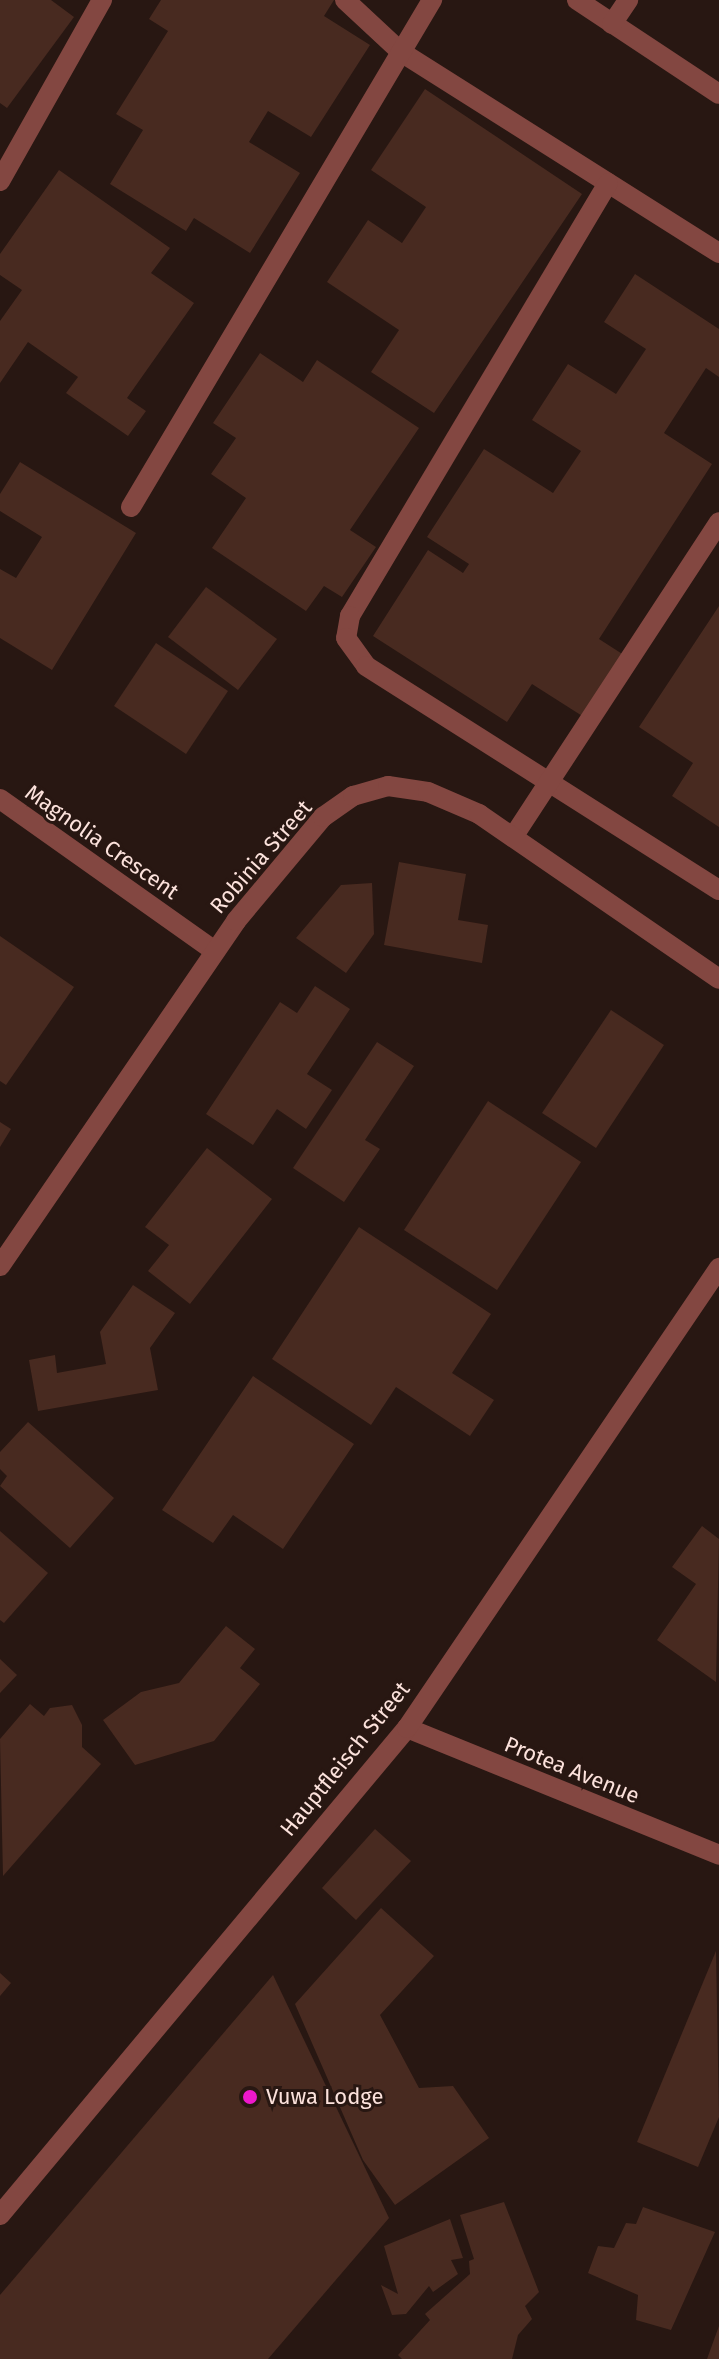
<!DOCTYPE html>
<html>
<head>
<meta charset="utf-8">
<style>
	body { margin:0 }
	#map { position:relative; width:719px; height:2359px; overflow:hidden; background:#281712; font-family:"Fira Sans",sans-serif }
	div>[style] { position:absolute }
	.building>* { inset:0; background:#482a20 }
	.minor>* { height:20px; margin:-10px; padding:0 10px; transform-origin:10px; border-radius:10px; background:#834741 }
	.dots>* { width:22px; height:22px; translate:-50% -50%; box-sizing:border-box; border:4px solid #281712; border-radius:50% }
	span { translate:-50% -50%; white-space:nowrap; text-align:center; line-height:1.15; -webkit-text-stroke:6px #281712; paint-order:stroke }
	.street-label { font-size:22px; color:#fce2dc }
	.poi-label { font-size:22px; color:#fce2dc }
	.left { translate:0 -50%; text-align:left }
</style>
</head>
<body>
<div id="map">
	<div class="building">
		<i style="clip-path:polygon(0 0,51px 0,74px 17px,7px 108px,0 103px)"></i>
		<i style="clip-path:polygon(161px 0,334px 0,324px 16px,370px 45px,311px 137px,268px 111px,249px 142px,300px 173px,250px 253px,194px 218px,186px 231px,110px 184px,143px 130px,116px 114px,168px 31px,149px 19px)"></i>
		<i style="clip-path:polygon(425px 89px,582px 194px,434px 413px,371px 372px,399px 330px,327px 282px,368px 220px,402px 243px,426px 207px,371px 170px)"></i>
		<i style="clip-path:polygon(59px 170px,170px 248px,151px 273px,194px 303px,127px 398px,146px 411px,128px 436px,66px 393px,78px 377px,28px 342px,0 383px,0 321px,22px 290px,0 275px,0 254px)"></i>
		<i style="clip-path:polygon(635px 274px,719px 329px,719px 377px,706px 368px,664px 433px,712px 464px,599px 639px,627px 657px,587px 719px,532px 684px,507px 722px,373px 636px,428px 550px,463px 573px,469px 564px,427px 537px,484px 449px,553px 493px,581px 451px,532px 420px,568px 364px,616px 394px,646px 349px,604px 322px)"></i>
		<i style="clip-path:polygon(260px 353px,303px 382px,317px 360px,419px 428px,350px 530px,376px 547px,342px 597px,324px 586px,306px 611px,212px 548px,246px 498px,211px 474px,236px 438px,213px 423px)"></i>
		<i style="clip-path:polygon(20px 462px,136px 533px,52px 670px,0 638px,0 569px,16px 578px,42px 537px,0 511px,0 494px)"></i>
		<i style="clip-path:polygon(206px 587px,277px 639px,238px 690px,168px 637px)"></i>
		<i style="clip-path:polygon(719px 606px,719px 827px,672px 796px,693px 763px,639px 727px)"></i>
		<i style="clip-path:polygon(156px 643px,228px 691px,186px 754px,114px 706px)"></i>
		<i style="clip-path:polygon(399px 862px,466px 874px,458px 920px,488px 925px,482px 963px,384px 945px)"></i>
		<i style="clip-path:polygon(372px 883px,374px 934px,346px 973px,296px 938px,341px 885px)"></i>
		<i style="clip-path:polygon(0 936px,74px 987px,6px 1085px,0 1081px)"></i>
		<i style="clip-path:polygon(315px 986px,350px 1009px,307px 1074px,332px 1090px,306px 1129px,277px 1109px,253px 1145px,206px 1114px,280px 1002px,297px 1013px)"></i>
		<i style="clip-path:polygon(611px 1010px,664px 1045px,596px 1148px,542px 1113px)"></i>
		<i style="clip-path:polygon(377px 1042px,414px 1066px,365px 1140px,380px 1149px,344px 1202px,293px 1168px)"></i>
		<i style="clip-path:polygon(488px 1101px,581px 1162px,497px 1290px,404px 1230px)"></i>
		<i style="clip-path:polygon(0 1122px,11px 1129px,0 1147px)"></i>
		<i style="clip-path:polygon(207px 1148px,272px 1199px,190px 1304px,148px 1271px,169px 1245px,145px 1227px)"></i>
		<i style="clip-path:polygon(359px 1227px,491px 1314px,452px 1373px,494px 1400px,470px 1436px,396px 1387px,371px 1425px,272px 1359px)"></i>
		<i style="clip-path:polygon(133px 1285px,175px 1313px,150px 1348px,158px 1390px,38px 1411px,29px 1360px,55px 1355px,57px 1373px,106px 1364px,100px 1332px)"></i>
		<i style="clip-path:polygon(253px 1376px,354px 1444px,283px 1549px,233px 1515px,213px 1543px,162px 1510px)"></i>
		<i style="clip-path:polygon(28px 1422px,114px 1498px,70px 1548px,0 1486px,7px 1476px,0 1469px,0 1452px)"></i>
		<i style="clip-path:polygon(702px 1526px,719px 1539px,716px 1682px,657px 1640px,696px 1584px,672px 1567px)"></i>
		<i style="clip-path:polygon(0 1531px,48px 1573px,4px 1623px,0 1620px)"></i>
		<i style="clip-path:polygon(226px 1626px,255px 1649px,240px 1668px,260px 1684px,214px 1741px,135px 1765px,103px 1720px,141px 1692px,179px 1683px)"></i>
		<i style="clip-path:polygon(0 1659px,17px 1675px,0 1693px)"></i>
		<i style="clip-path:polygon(30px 1704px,44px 1716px,50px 1708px,72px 1705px,82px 1725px,82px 1747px,101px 1764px,3px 1876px,0 1739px)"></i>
		<i style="clip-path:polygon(375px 1829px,411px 1861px,356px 1920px,322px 1888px)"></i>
		<i style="clip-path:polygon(381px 1908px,434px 1956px,380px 2015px,419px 2088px,453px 2086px,489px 2138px,395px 2205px,363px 2160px,295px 2004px)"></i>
		<i style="clip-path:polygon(716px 1951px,719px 2117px,698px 2167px,637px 2142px)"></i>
		<i style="clip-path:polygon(0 1973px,11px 1983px,0 1996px)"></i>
		<i style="clip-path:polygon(273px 1975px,389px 2218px,268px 2359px,0 2359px,0 2295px)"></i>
		<i style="clip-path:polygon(504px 2202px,539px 2292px,525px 2306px,532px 2319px,518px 2335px,512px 2359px,402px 2359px,398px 2355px,430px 2320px,425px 2314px,470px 2274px,469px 2261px,474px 2259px,460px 2215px)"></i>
		<i style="clip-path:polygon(643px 2207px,715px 2232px,671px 2330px,636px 2320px,638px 2295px,588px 2273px,598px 2246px,614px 2248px,626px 2223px,636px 2224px)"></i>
		<i style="clip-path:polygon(450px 2219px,463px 2258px,451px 2260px,458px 2274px,433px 2292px,429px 2286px,406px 2314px,392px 2315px,381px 2285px,398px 2294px,384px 2246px)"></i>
		<i style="clip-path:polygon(719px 2326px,719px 2359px,707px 2359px)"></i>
	</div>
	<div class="minor">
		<i style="left:345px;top:0;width:76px;rotate:42.9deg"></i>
		<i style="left:401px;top:52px;width:376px;rotate:32.3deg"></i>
		<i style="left:577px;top:0;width:170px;rotate:33.5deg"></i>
		<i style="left:612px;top:24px;width:29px;rotate:-56deg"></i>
		<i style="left:0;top:181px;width:208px;rotate:-60.6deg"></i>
		<i style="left:608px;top:183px;width:504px;rotate:120.79deg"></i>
		<i style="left:350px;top:616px;width:22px;rotate:100deg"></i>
		<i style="left:346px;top:638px;width:34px;rotate:54deg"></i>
		<i style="left:366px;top:666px;width:418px;rotate:32.4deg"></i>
		<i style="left:131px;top:507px;width:590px;rotate:-59.3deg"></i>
		<i style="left:0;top:799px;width:263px;rotate:35.3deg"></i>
		<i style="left:513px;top:837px;width:376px;rotate:-56.8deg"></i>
		<i style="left:0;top:1266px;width:418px;rotate:-55.6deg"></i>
		<i style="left:236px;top:921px;width:136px;rotate:-50.1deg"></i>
		<i style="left:323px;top:817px;width:37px;rotate:-35deg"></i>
		<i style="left:353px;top:796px;width:36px;rotate:-16deg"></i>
		<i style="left:388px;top:786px;width:40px;rotate:8.5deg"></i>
		<i style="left:428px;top:792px;width:56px;rotate:23.3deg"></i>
		<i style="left:479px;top:814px;width:291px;rotate:34.5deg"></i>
		<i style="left:407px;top:1728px;width:337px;rotate:22.1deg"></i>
		<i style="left:0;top:2215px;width:635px;rotate:-50.11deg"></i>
		<i style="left:407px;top:1728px;width:556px;rotate:-55.85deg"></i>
	</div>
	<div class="dots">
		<i style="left:250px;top:2097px;background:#ed18cc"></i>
	</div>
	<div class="street-label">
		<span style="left:102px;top:842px;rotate:35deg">Magnolia Crescent</span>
		<span style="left:261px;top:857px;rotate:-49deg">Robinia Street</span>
		<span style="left:345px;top:1759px;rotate:-51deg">Hauptfleisch Street</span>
		<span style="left:572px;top:1770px;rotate:22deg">Protea Avenue</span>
	</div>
	<div class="poi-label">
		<span class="left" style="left:266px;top:2097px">Vuwa Lodge</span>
	</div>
</div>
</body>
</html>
